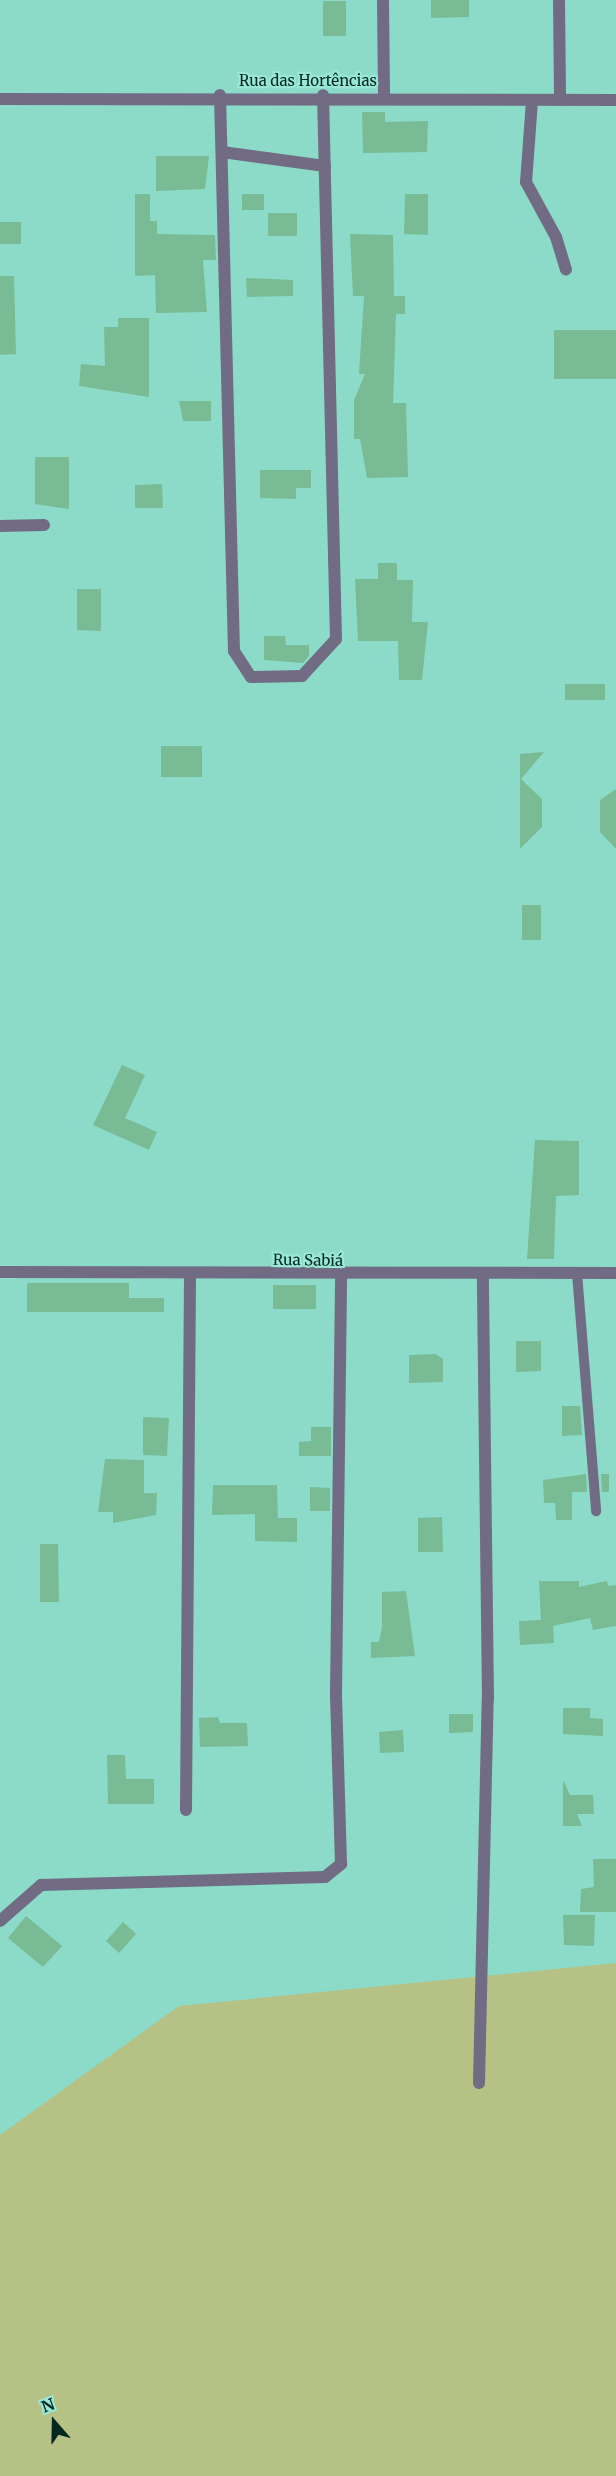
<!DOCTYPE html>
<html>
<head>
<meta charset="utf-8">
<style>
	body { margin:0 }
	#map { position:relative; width:616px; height:2476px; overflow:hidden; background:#8bdbc8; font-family:Merriweather,serif }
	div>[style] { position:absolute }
	.green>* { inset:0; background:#b5c185 }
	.building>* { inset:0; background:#79bb94 }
	.service>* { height:10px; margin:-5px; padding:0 5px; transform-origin:5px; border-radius:5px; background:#716b84 }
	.minor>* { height:12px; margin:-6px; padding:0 6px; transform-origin:6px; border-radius:6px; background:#716b84 }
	span { translate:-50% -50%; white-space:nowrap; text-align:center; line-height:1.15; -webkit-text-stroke:4.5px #98e8d5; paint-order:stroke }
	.street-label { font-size:15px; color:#042720 }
	.north { position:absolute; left:24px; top:2392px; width:60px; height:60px; -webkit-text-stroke:4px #98e8d5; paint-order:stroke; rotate:340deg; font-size:16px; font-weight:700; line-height:24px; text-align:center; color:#042720 }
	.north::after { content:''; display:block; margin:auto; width:21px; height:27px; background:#042720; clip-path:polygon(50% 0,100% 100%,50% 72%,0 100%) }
</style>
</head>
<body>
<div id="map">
	<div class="green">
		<i style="clip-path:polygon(616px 1963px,616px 2476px,0 2476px,0 2135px,179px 2006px)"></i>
	</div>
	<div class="building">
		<i style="clip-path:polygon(431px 0,469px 0,469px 17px,431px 18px)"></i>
		<i style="clip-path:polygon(323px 1px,346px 1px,346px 36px,323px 36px)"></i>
		<i style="clip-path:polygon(362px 112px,385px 112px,385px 122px,428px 121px,427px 152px,363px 153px)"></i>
		<i style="clip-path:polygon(156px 156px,209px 156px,205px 189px,156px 191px)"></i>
		<i style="clip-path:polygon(135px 194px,150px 194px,150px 221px,157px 221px,157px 234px,215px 235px,216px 260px,203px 260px,207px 312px,156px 313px,155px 275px,135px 276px)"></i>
		<i style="clip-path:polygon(242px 194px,264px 194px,264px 210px,242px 210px)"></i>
		<i style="clip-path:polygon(405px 194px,428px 194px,428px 235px,404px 234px)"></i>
		<i style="clip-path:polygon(268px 213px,297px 213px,297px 236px,268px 236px)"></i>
		<i style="clip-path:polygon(0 222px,21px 222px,21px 244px,0 244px)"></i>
		<i style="clip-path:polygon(350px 234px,393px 235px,394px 296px,405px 296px,405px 314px,396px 314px,393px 403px,406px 403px,408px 477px,367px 478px,360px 439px,354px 439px,354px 400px,365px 374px,359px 374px,364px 296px,353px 296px)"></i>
		<i style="clip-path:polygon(0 276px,14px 276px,16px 354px,0 355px)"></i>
		<i style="clip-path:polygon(246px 278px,293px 280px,293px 296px,247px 297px)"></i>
		<i style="clip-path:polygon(118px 318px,149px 318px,149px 397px,79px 386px,81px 364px,105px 366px,104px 327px,118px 327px)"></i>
		<i style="clip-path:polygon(554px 330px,616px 330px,616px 379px,554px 379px)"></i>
		<i style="clip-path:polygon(179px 401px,211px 401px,211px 421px,183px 421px)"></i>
		<i style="clip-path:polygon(35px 457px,69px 457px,69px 509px,35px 504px)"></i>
		<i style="clip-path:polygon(260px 470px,311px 470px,311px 488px,296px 488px,296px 499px,260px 498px)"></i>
		<i style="clip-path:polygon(162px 484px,163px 508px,135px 508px,135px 485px)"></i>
		<i style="clip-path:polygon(378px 563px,397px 563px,397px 580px,413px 580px,412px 622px,428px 622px,422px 680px,399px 680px,398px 641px,358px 641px,355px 579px,378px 579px)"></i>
		<i style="clip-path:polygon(77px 589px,101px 589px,101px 631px,77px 630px)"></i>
		<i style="clip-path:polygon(264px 636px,285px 636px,286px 645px,309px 645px,309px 656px,303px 663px,264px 660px)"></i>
		<i style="clip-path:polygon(565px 684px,605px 684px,605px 700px,565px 700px)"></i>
		<i style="clip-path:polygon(161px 746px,202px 746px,202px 777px,161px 777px)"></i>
		<i style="clip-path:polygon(544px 752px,521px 779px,542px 799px,542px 827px,520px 849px,520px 754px)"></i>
		<i style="clip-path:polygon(616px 789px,616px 849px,600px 832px,600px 800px)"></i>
		<i style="clip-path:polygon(522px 905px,541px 905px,541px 940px,522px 940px)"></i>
		<i style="clip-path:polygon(122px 1065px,145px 1075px,125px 1118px,157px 1132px,149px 1150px,93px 1125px)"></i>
		<i style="clip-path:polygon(535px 1140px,579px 1141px,579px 1195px,556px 1196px,554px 1259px,527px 1259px)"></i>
		<i style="clip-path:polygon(27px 1283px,129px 1283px,129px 1298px,164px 1298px,164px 1312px,27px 1312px)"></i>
		<i style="clip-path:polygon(273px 1285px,316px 1285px,316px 1309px,273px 1309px)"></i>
		<i style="clip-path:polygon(516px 1341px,541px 1341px,541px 1371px,516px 1372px)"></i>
		<i style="clip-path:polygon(436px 1354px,443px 1359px,443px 1382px,409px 1383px,409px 1355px)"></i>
		<i style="clip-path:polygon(562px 1406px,580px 1406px,582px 1435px,562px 1436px)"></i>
		<i style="clip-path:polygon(143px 1417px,169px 1418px,167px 1456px,143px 1455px)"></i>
		<i style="clip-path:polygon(311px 1427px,331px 1427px,331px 1456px,299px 1456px,299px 1442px,311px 1441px)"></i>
		<i style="clip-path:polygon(105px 1459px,144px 1460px,144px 1493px,157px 1493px,156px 1515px,113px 1523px,113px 1512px,98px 1512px)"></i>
		<i style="clip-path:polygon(586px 1474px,587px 1492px,572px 1492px,572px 1520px,556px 1520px,555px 1503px,544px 1503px,543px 1480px)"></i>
		<i style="clip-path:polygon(601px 1474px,609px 1474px,609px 1492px,602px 1492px)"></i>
		<i style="clip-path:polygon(213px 1485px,277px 1485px,278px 1518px,297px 1518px,297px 1542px,255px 1541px,255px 1514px,212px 1515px)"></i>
		<i style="clip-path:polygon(310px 1487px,330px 1488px,330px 1511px,310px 1511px)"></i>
		<i style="clip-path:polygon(442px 1517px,443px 1552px,418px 1552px,418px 1518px)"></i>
		<i style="clip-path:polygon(40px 1544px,58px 1544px,59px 1602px,40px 1602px)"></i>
		<i style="clip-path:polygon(539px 1581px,579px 1581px,579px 1587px,607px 1581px,608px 1586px,616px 1585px,616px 1626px,593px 1630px,590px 1618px,553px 1626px,554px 1643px,520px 1645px,519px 1621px,541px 1620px)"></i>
		<i style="clip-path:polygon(406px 1591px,415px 1656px,371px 1658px,371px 1642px,379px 1642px,382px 1627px,382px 1592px)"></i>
		<i style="clip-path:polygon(563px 1708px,590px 1708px,590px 1718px,603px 1719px,603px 1736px,563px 1734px)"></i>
		<i style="clip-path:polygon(449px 1714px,473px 1714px,473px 1732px,449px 1733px)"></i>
		<i style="clip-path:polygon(218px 1717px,220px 1723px,247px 1723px,248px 1746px,200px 1747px,199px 1718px)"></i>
		<i style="clip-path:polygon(403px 1730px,404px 1752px,380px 1753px,379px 1732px)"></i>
		<i style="clip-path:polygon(107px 1755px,125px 1755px,126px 1779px,154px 1779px,154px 1804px,108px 1804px)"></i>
		<i style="clip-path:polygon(563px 1780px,570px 1795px,593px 1795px,594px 1814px,577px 1814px,582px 1826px,563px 1826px)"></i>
		<i style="clip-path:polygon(593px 1859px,616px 1859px,616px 1912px,580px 1912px,581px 1889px,594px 1887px)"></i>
		<i style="clip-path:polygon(563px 1915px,595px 1915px,594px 1946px,564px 1945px)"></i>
		<i style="clip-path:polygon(26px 1916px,62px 1946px,43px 1967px,8px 1938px)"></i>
		<i style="clip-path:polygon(123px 1922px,136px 1934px,119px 1953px,106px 1941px)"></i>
	</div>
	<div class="service">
		<i style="left:577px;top:1273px;width:239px;rotate:85.4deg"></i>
	</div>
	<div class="minor">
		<i style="left:383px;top:0;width:96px;rotate:89.4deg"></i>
		<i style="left:559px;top:0;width:100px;rotate:89.4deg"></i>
		<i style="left:220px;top:95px;width:556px;rotate:88.56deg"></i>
		<i style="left:234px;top:651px;width:31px;rotate:57deg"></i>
		<i style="left:251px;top:677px;width:51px;rotate:-1.1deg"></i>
		<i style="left:302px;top:676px;width:50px;rotate:-47.4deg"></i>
		<i style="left:336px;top:639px;width:544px;rotate:-91.37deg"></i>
		<i style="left:0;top:99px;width:616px;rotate:0.09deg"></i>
		<i style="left:532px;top:101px;width:81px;rotate:94.2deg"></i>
		<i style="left:526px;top:182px;width:63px;rotate:61.4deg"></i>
		<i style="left:556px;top:237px;width:34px;rotate:73deg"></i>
		<i style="left:222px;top:152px;width:104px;rotate:7.7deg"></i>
		<i style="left:0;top:526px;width:44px;rotate:-1.3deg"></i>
		<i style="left:0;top:1272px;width:616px;rotate:0.09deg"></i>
		<i style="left:186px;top:1810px;width:536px;rotate:-89.57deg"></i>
		<i style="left:0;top:1921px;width:55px;rotate:-41.3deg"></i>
		<i style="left:41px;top:1885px;width:284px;rotate:-1.6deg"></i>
		<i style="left:325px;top:1877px;width:21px;rotate:-39deg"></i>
		<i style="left:341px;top:1864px;width:170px;rotate:-91.7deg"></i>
		<i style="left:336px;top:1694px;width:419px;rotate:-89.3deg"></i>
		<i style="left:479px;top:2083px;width:384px;rotate:-88.7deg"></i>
		<i style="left:488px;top:1699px;width:425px;rotate:-90.7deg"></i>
	</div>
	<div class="street-label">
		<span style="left:308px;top:81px">Rua das Hortências</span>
		<span style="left:308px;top:1260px;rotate:1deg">Rua Sabiá</span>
	</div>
	<div class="north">N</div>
</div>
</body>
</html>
